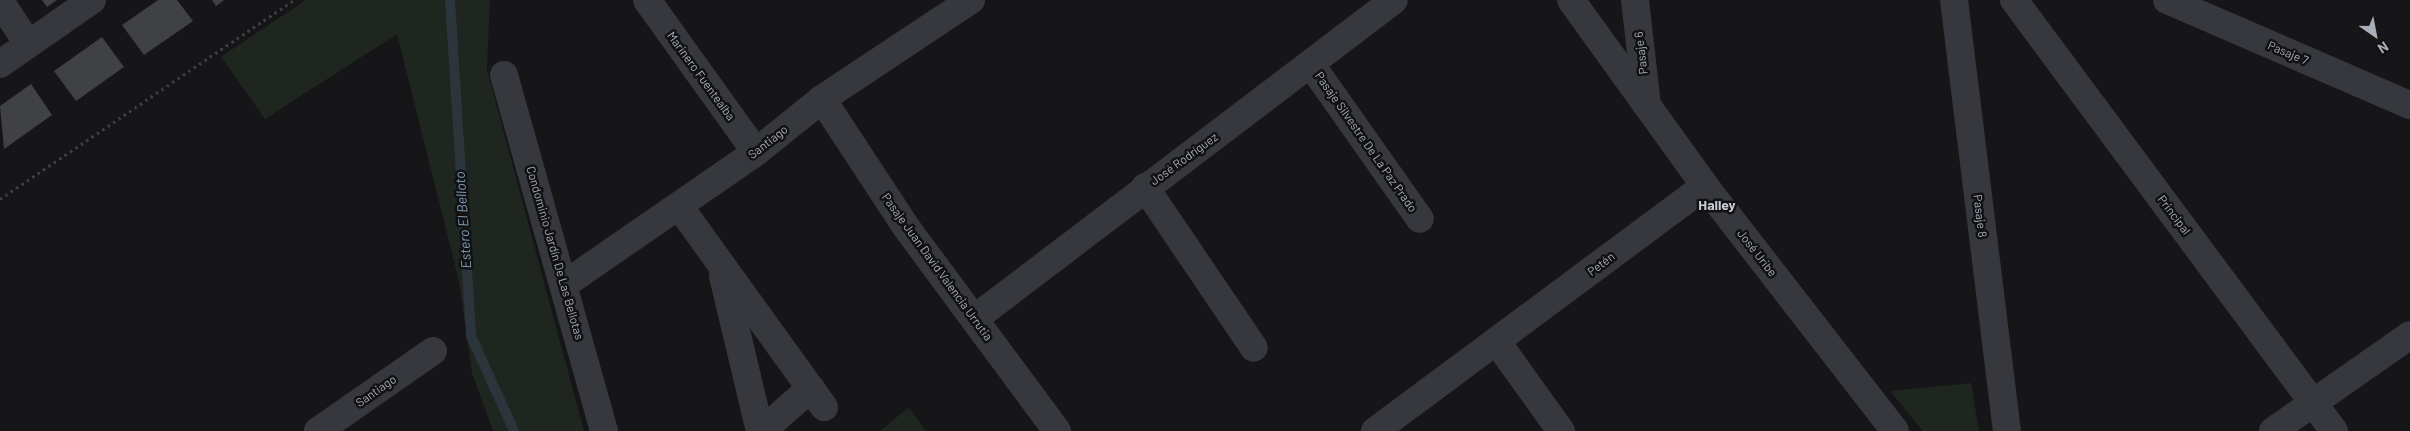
<!DOCTYPE html>
<html>
<head>
<meta charset="utf-8">
<style>
	body { margin:0 }
	#map { position:relative; width:2410px; height:431px; overflow:hidden; background:#161618; font-family:Barlow,sans-serif }
	div>[style] { position:absolute }
	.green>* { inset:0; background:#1e261f }
	.stream>* { height:10px; margin:-5px; padding:0 5px; transform-origin:5px; border-radius:5px; background:#2c353c }
	.building>* { inset:0; background:#404145 }
	.path>* { height:3px; margin-top:-1.5px; transform-origin:0; background:repeating-linear-gradient(90deg,#3d3f44 0 2.5px,transparent 0 6.5px) }
	.minor>* { height:28px; margin:-14px; padding:0 14px; transform-origin:14px; border-radius:14px; background:#37383d }
	span { translate:-50% -50%; white-space:nowrap; text-align:center; line-height:1.15; -webkit-text-stroke:5px #111113; paint-order:stroke }
	.street-label { font-size:12px; color:#a8adb8 }
	.neighbourhood-label { font-size:14px; color:#c9ccd4; font-weight:700 }
	.water-label { font-size:14px; color:#7f9bb3; font-style:italic }
	.north { position:absolute; left:2350px; top:10px; width:50px; height:50px; -webkit-text-stroke:4px #111113; paint-order:stroke; rotate:147deg; font-size:14px; font-weight:700; line-height:20px; text-align:center; color:#a8adb8 }
	.north::after { content:''; display:block; margin:auto; width:18px; height:22px; background:#a8adb8; clip-path:polygon(50% 0,100% 100%,50% 72%,0 100%) }
</style>
</head>
<body>
<div id="map">
	<div class="green">
		<i style="clip-path:polygon(306px 0,490px 0,487px 70px,584px 431px,493px 431px,472px 373px,459px 281px,397px 34px,265px 119px,221px 57px)"></i>
		<i style="clip-path:polygon(1971px 383px,1979px 431px,1923px 431px,1890px 391px)"></i>
		<i style="clip-path:polygon(909px 407px,926px 431px,880px 431px)"></i>
	</div>
	<div class="stream">
		<i style="left:450px;top:0;width:337px;rotate:86.4deg"></i>
		<i style="left:471px;top:336px;width:104px;rotate:65.6deg"></i>
	</div>
	<div class="building">
		<i style="clip-path:polygon(42px 0,57px 0,47px 7px)"></i>
		<i style="clip-path:polygon(158px 0,177px 0,193px 21px,144px 55px,122px 25px)"></i>
		<i style="clip-path:polygon(212px 0,224px 0,216px 6px)"></i>
		<i style="clip-path:polygon(102px 37px,124px 67px,76px 101px,54px 71px)"></i>
		<i style="clip-path:polygon(31px 84px,52px 115px,4px 149px,0 106px)"></i>
	</div>
	<div class="path">
		<i style="left:0;top:199px;width:355px;rotate:-34.1deg"></i>
	</div>
	<div class="minor">
		<i style="left:647px;top:0;width:187px;rotate:54.4deg"></i>
		<i style="left:1571px;top:0;width:229px;rotate:54.2deg"></i>
		<i style="left:1705px;top:186px;width:310px;rotate:52.2deg"></i>
		<i style="left:1635px;top:0;width:106px;rotate:83.5deg"></i>
		<i style="left:1954px;top:0;width:434px;rotate:83deg"></i>
		<i style="left:2014px;top:0;width:537px;rotate:53.41deg"></i>
		<i style="left:2167px;top:0;width:265px;rotate:23.4deg"></i>
		<i style="left:0;top:1px;width:51px;rotate:56.9deg"></i>
		<i style="left:0;top:64px;width:112px;rotate:-34.8deg"></i>
		<i style="left:1312px;top:66px;width:187px;rotate:54.8deg"></i>
		<i style="left:504px;top:75px;width:370px;rotate:74.3deg"></i>
		<i style="left:822px;top:99px;width:153px;rotate:56.7deg"></i>
		<i style="left:906px;top:227px;width:254px;rotate:53.5deg"></i>
		<i style="left:1145px;top:187px;width:194px;rotate:55.9deg"></i>
		<i style="left:679px;top:206px;width:248px;rotate:54.2deg"></i>
		<i style="left:723px;top:276px;width:159px;rotate:76.6deg"></i>
		<i style="left:565px;top:284px;width:232px;rotate:-34.6deg"></i>
		<i style="left:756px;top:152px;width:85px;rotate:-38.8deg"></i>
		<i style="left:822px;top:99px;width:179px;rotate:-33.6deg"></i>
		<i style="left:974px;top:319px;width:527px;rotate:-37.22deg"></i>
		<i style="left:1497px;top:342px;width:110px;rotate:54.3deg"></i>
		<i style="left:318px;top:431px;width:140px;rotate:-34.8deg"></i>
		<i style="left:762px;top:431px;width:65px;rotate:-41.3deg"></i>
		<i style="left:1375px;top:431px;width:411px;rotate:-36.6deg"></i>
		<i style="left:2273px;top:431px;width:167px;rotate:-35deg"></i>
	</div>
	<div class="street-label">
		<span style="left:1641px;top:53px;rotate:-97deg">Pasaje 6</span>
		<span style="left:2288px;top:53px;rotate:23deg">Pasaje 7</span>
		<span style="left:701px;top:76px;rotate:54deg">Marinero Fuentealba</span>
		<span style="left:768px;top:142px;rotate:-38deg">Santiago</span>
		<span style="left:1366px;top:142px;rotate:55deg">Pasaje Silvestre De La Paz Prado</span>
		<span style="left:1184px;top:159px;rotate:-36deg">José Rodríguez</span>
		<span style="left:2174px;top:215px;rotate:53deg">Principal</span>
		<span style="left:1980px;top:216px;rotate:83deg">Pasaje 8</span>
		<span style="left:555px;top:253px;rotate:74deg">Condominio Jardín De Las Bellotas</span>
		<span style="left:1757px;top:253px;rotate:52deg">José Uribe</span>
		<span style="left:1601px;top:264px;rotate:-37deg">Petén</span>
		<span style="left:937px;top:267px;rotate:54deg">Pasaje Juan David Valencia Urrutia</span>
		<span style="left:376px;top:391px;rotate:-35deg">Santiago</span>
	</div>
	<div class="neighbourhood-label">
		<span style="left:1717px;top:205px">Halley</span>
	</div>
	<div class="water-label">
		<span style="left:463px;top:220px;rotate:-94deg">Estero El Belloto</span>
	</div>
	<div class="north">N</div>
</div>
</body>
</html>
